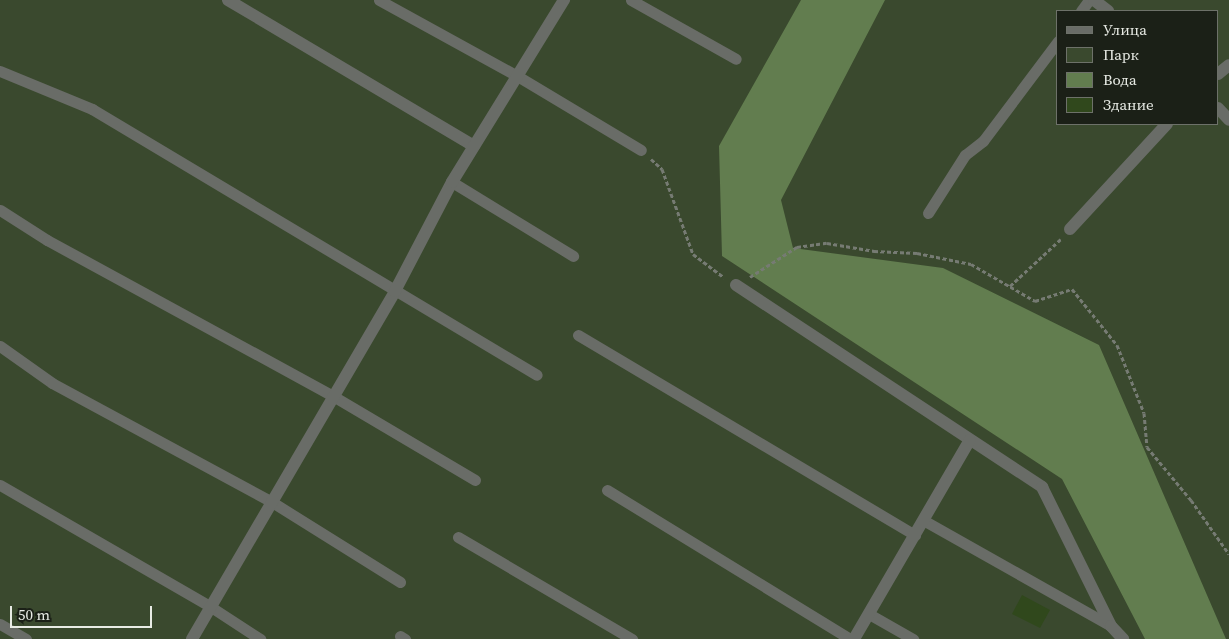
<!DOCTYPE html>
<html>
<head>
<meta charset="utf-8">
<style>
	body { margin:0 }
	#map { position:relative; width:1229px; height:639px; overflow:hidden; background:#242a21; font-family:"Source Serif 4",serif }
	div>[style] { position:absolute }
	.green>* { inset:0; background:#3a492e }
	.water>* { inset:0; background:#627d4f }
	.building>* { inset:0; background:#30481c }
	.path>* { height:3px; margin-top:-1.5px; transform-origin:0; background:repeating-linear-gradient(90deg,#767b73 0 4px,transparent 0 6.5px) }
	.lane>* { height:11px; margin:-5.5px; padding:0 5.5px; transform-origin:5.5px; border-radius:5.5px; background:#696c67 }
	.street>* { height:12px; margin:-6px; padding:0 6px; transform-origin:6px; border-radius:6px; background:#696c67 }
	span { translate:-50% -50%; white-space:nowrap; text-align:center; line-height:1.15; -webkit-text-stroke:4px #1b2017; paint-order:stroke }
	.legend { position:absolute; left:1056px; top:10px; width:162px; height:115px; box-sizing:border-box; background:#1b2017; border:1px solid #6d7169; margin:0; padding:6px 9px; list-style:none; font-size:15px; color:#e8ebe5 }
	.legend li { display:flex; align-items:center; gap:10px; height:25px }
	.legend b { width:25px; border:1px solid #6d7169 }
	.scale { position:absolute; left:10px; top:606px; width:142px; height:22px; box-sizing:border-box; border:2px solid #e8ebe5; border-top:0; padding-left:6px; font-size:15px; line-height:18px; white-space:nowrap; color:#e8ebe5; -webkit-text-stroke:4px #1b2017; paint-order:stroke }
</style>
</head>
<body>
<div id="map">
	<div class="green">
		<i style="clip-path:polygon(evenodd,0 0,1229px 0,1229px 639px,0 639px,0 0,1058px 11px,1218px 11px,1218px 124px,1058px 124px,1058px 11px)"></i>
	</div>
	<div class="water">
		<i style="clip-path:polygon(801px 0,885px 0,781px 200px,793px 248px,943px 268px,1099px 345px,1226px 639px,1145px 639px,1062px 479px,722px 256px,719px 146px)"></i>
	</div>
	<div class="building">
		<i style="clip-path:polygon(1022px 595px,1050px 610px,1040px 628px,1012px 614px)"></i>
	</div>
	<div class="path">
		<i style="left:651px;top:159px;width:15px;rotate:42deg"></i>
		<i style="left:662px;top:169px;width:90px;rotate:70deg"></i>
		<i style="left:693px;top:254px;width:39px;rotate:37deg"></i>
		<i style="left:750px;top:277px;width:56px;rotate:-32.6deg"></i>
		<i style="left:797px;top:247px;width:30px;rotate:-8deg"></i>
		<i style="left:827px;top:243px;width:48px;rotate:9.7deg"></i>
		<i style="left:874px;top:251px;width:43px;rotate:2.7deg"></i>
		<i style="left:917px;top:253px;width:55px;rotate:11.5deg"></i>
		<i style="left:971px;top:264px;width:74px;rotate:30deg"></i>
		<i style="left:1035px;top:301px;width:39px;rotate:-18deg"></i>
		<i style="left:1072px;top:289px;width:72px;rotate:51.2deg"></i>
		<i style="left:1117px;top:345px;width:73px;rotate:68.3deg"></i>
		<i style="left:1144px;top:413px;width:34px;rotate:85deg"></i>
		<i style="left:1147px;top:447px;width:69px;rotate:50.3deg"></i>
		<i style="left:1191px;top:500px;width:66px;rotate:54.9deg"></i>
		<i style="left:1010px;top:286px;width:69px;rotate:-42.7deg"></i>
	</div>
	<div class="lane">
		<i style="left:379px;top:0;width:160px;rotate:28.8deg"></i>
		<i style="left:519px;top:77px;width:142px;rotate:30.9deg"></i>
		<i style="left:631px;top:0;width:120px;rotate:29.3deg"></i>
		<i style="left:1081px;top:11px;width:14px;rotate:-54deg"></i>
		<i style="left:0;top:71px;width:100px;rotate:22.4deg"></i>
		<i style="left:92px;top:109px;width:518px;rotate:30.87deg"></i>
		<i style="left:452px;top:182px;width:142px;rotate:31.4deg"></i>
		<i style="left:0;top:210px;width:56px;rotate:32.6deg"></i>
		<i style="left:47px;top:240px;width:326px;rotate:28.6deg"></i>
		<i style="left:333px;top:396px;width:165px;rotate:30.6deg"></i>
		<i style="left:928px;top:213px;width:69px;rotate:-57.5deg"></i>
		<i style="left:965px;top:155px;width:23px;rotate:-38deg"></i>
		<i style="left:983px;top:141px;width:125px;rotate:-53.1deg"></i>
		<i style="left:578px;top:335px;width:392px;rotate:30.7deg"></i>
		<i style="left:0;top:346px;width:64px;rotate:35.4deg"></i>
		<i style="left:52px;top:383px;width:250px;rotate:28.4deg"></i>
		<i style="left:272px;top:502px;width:151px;rotate:32deg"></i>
		<i style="left:0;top:485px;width:244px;rotate:30deg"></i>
		<i style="left:211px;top:607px;width:59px;rotate:33.1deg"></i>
		<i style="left:607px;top:490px;width:285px;rotate:31.5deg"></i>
		<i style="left:923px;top:520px;width:216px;rotate:29.4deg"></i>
		<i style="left:458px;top:537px;width:202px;rotate:30.4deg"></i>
		<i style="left:869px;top:614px;width:51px;rotate:29.6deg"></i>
		<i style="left:0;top:624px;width:30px;rotate:30deg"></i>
		<i style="left:400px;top:636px;width:6px;rotate:31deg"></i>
	</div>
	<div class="street">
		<i style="left:228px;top:0;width:286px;rotate:30.7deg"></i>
		<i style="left:1094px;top:0;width:18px;rotate:38deg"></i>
		<i style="left:1218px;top:74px;width:14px;rotate:-39deg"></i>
		<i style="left:1218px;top:108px;width:16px;rotate:47deg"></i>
		<i style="left:1070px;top:229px;width:143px;rotate:-47.3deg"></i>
		<i style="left:736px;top:285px;width:367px;rotate:33.4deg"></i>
		<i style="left:1042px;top:487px;width:155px;rotate:63.6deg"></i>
		<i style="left:1111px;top:626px;width:18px;rotate:47deg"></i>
		<i style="left:192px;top:639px;width:403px;rotate:-59.7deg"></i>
		<i style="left:395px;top:291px;width:123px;rotate:-62.4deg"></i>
		<i style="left:452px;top:182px;width:214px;rotate:-58.4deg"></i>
		<i style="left:854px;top:639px;width:230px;rotate:-59.8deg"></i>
	</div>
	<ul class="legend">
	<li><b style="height:6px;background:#696c67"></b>Улица</li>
	<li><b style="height:14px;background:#3a492e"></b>Парк</li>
	<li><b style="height:14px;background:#627d4f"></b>Вода</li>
	<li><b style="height:14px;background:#30481c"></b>Здание</li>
	</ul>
	<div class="scale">50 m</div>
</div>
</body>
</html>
